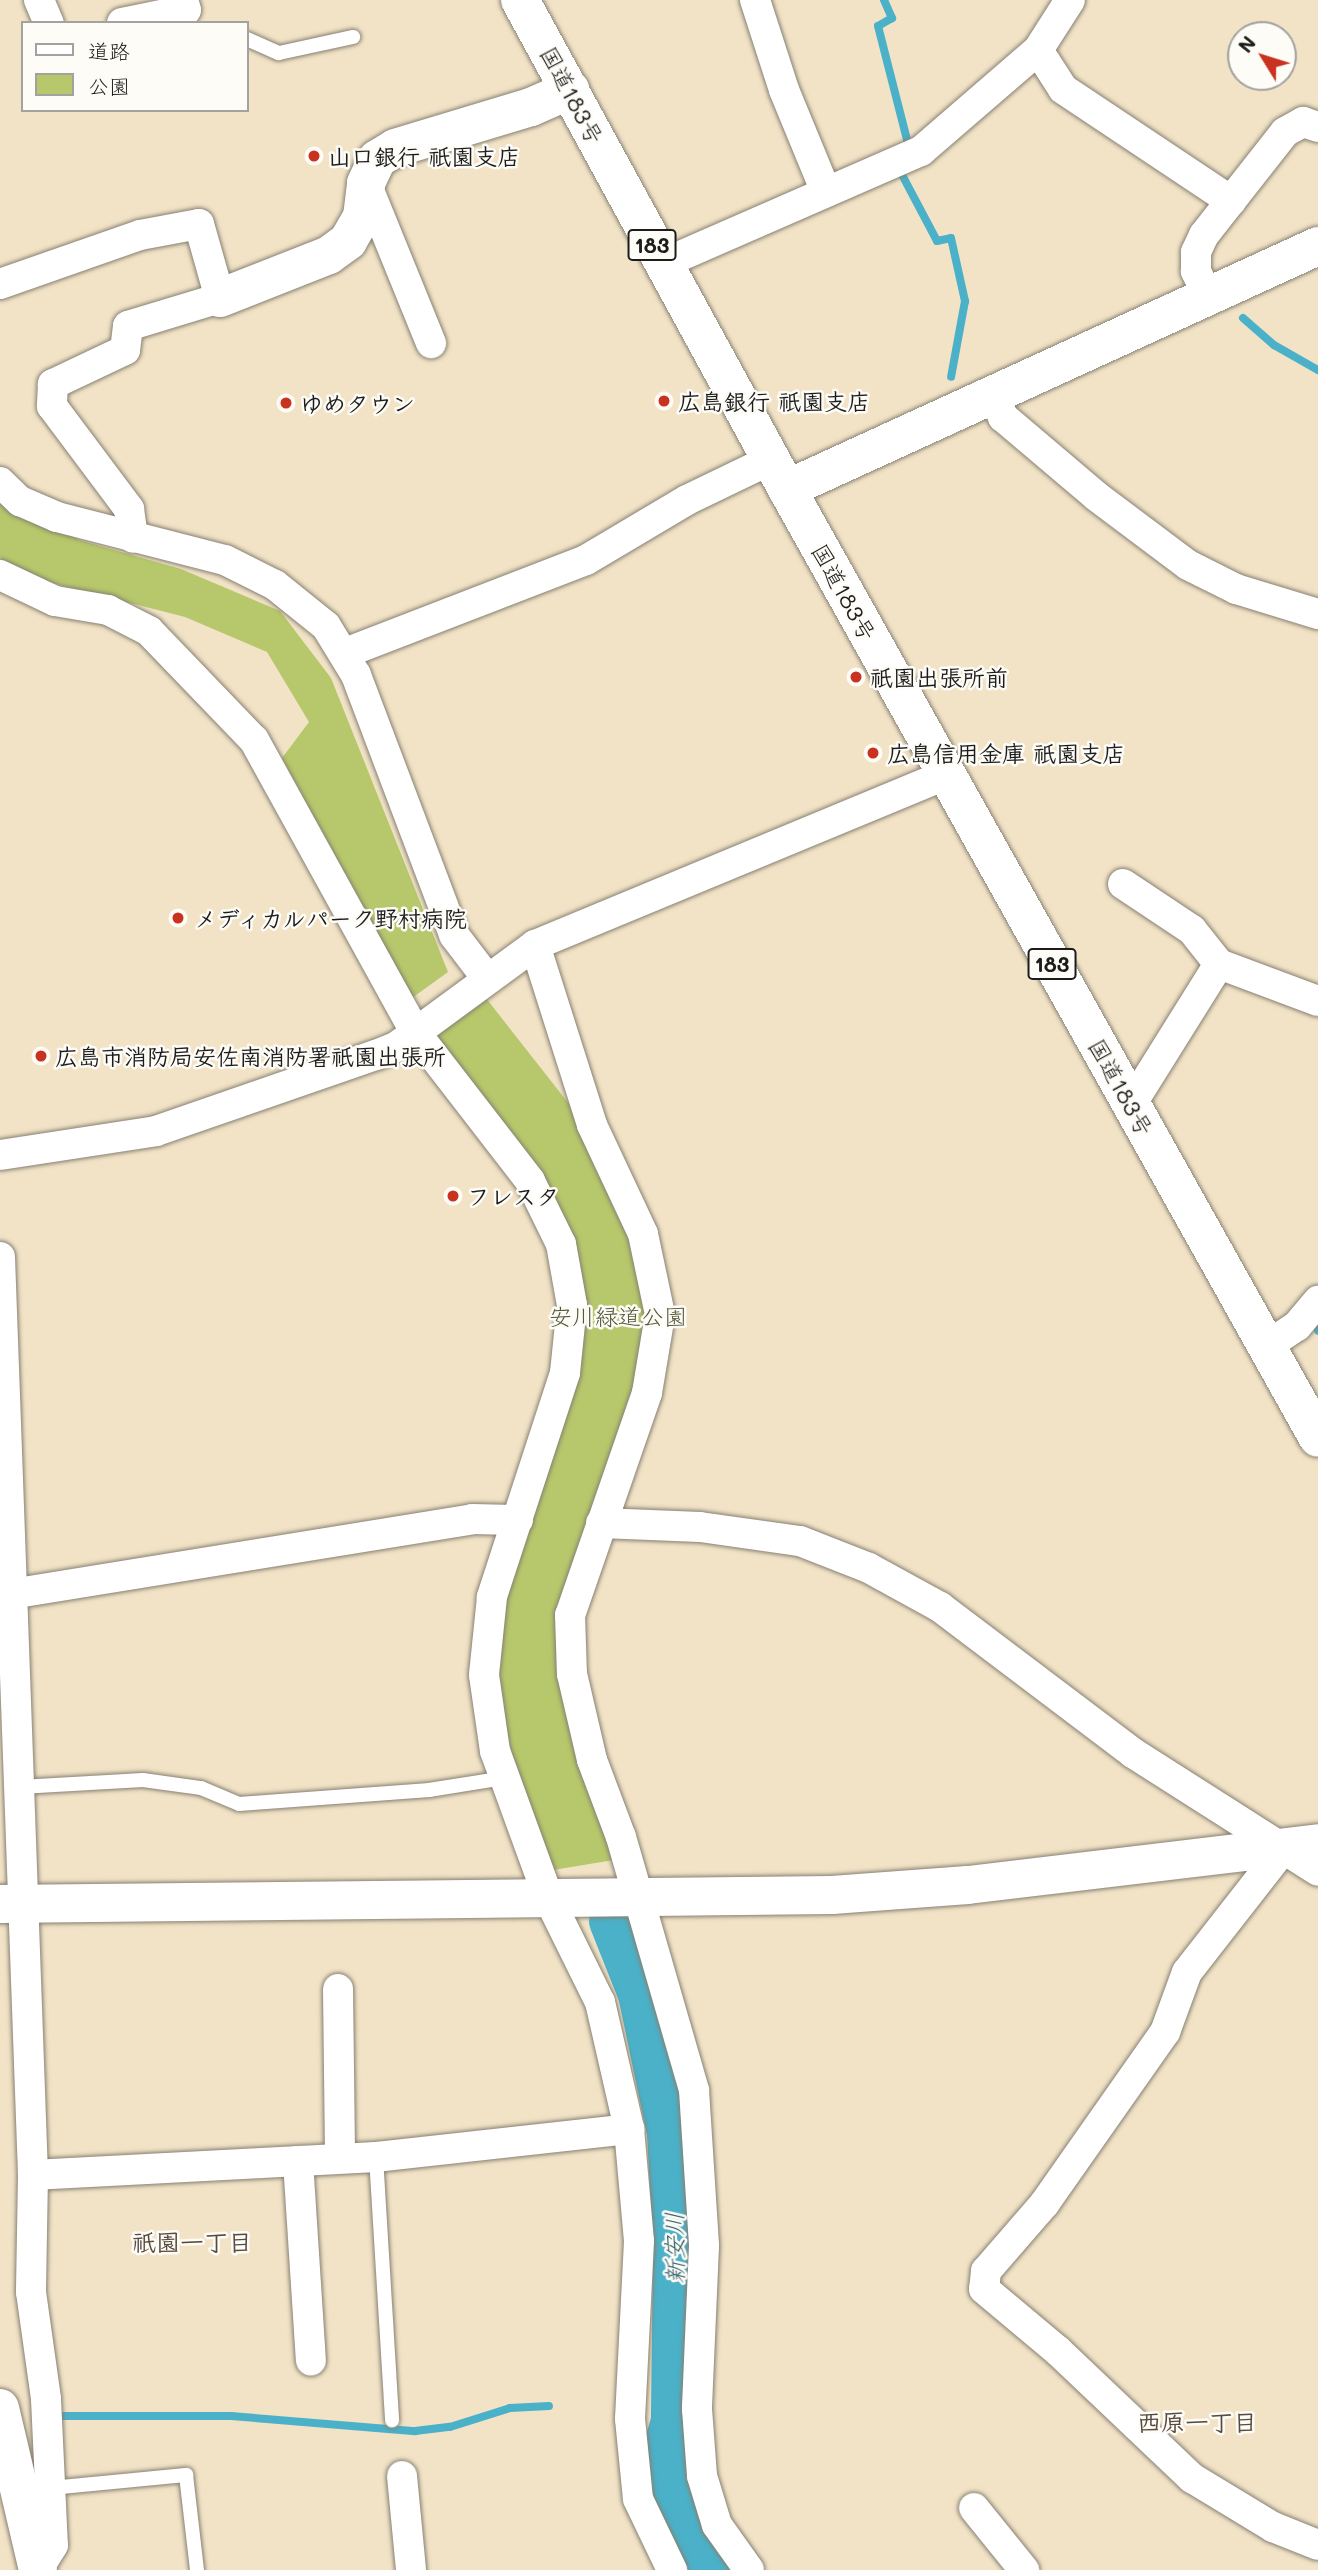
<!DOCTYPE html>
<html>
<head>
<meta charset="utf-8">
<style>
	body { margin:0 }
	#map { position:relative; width:1318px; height:2570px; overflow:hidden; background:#f2e3c7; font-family:Mali,"Klee One",sans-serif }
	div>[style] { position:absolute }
	.green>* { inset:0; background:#b6c86b }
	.stream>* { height:8px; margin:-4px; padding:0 4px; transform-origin:4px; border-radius:4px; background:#4ab1c9 }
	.river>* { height:46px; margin:-23px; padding:0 23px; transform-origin:23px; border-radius:23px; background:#4ab1c9 }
	.roads { filter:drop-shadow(0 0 2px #878072) drop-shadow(0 0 2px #878072) }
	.lane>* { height:14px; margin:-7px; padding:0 7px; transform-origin:7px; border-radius:7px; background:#fff }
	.street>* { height:30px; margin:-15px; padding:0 15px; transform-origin:15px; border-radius:15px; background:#fff }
	.secondary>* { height:38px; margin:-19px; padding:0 19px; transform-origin:19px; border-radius:19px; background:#fff }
	.highway>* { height:38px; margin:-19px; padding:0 19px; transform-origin:19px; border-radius:19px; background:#fff }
	.dots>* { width:19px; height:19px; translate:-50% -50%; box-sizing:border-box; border:4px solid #fdfcf7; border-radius:50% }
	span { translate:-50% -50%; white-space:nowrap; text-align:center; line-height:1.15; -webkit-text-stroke:5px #fdfcf7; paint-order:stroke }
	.shield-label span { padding:2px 5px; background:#fdfcf7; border:2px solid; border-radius:5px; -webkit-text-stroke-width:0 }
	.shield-label { font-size:21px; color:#1c1c1c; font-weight:700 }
	.street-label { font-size:23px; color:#1c1c1c }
	.poi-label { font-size:23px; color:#1c1c1c; font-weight:700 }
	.left { translate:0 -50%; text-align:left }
	.park-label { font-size:23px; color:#525838 }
	.neighbourhood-label { font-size:24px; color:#584a3e; font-weight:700 }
	.water-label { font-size:24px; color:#315f6a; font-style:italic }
	.legend { position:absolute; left:21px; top:21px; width:228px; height:91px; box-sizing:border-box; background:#fdfcf7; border:2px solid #a3a29f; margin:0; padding:9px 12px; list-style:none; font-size:21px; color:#1c1c1c }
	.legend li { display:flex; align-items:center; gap:14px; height:35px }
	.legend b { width:35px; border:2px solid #a3a29f }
	.north { position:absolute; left:1227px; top:21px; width:70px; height:70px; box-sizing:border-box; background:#fdfcf7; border:2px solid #a3a29f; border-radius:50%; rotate:308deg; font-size:19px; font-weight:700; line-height:28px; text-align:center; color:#1c1c1c }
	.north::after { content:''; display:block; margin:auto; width:24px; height:32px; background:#c8321e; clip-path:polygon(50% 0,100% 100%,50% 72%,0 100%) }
</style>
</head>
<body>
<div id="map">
	<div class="green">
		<i style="clip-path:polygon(0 493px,79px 540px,181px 569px,280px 611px,331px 678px,448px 972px,412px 998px,282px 758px,309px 722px,267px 652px,185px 617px,13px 573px,0 557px)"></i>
		<i style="clip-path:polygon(482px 993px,573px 1109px,630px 1226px,656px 1317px,564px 1612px,620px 1859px,553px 1870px,514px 1766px,496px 1674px,508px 1590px,565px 1422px,582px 1320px,569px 1234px,431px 1038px)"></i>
	</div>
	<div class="stream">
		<i style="left:884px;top:0;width:20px;rotate:66deg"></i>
		<i style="left:892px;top:18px;width:16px;rotate:150deg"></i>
		<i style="left:878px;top:26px;width:126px;rotate:75.7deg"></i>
		<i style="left:900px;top:171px;width:79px;rotate:62.1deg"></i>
		<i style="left:937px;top:241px;width:14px;rotate:-12deg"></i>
		<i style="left:951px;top:238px;width:65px;rotate:77.5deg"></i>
		<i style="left:965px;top:301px;width:77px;rotate:100.4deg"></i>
		<i style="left:1243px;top:318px;width:41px;rotate:41.1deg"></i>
		<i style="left:1274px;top:345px;width:51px;rotate:29.6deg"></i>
		<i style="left:1315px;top:1319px;width:12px;rotate:76deg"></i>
		<i style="left:58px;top:2416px;width:173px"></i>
		<i style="left:231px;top:2416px;width:185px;rotate:4.7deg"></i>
		<i style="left:415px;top:2431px;width:35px;rotate:-7deg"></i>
		<i style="left:450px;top:2427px;width:63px;rotate:-17.6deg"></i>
		<i style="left:510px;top:2408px;width:39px;rotate:-3deg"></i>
		<i style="left:647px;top:2448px;width:19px;rotate:25deg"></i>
	</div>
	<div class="river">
		<i style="left:612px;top:1921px;width:79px;rotate:68.3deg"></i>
		<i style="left:641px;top:1994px;width:142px;rotate:78.2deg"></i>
		<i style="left:670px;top:2133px;width:115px;rotate:87deg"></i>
		<i style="left:676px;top:2248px;width:173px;rotate:90.7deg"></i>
		<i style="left:674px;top:2421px;width:36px;rotate:106deg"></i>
		<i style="left:664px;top:2456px;width:58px;rotate:81deg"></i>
		<i style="left:673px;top:2513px;width:69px;rotate:56.3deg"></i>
	</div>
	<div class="roads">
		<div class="lane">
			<i style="left:247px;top:39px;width:35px;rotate:24deg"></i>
			<i style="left:279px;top:53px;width:76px;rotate:-12.2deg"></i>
			<i style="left:20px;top:1787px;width:123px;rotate:-3.3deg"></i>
			<i style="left:143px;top:1780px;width:59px;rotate:7.9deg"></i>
			<i style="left:201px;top:1788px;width:41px;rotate:22.8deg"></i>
			<i style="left:239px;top:1804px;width:191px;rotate:-4.2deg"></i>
			<i style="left:429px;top:1790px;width:77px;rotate:-9deg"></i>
			<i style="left:376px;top:2157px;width:264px;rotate:86.5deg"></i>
			<i style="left:50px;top:2488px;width:137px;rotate:-5.5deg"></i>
			<i style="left:186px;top:2475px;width:96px;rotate:83.4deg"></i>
		</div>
		<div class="street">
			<i style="left:39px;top:0;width:25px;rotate:67deg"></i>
			<i style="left:755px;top:0;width:95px;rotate:72.1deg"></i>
			<i style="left:784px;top:90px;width:110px;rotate:67.6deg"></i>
			<i style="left:122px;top:23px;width:65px;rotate:-11.5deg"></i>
			<i style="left:186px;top:10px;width:10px;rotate:-107deg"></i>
			<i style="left:1038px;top:50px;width:46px;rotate:57.3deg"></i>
			<i style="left:1063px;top:89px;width:202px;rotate:33.7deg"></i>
			<i style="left:366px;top:183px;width:173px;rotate:67.9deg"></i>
			<i style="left:662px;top:264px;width:283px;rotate:-23.6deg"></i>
			<i style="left:921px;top:151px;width:155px;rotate:-40.8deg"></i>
			<i style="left:1038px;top:50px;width:59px;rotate:-57.4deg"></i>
			<i style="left:0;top:284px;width:148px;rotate:-19.3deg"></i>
			<i style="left:140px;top:235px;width:60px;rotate:-10.6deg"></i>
			<i style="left:199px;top:224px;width:77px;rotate:74.2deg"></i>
			<i style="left:220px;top:298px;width:96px;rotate:163.1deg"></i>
			<i style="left:128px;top:326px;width:24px;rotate:97deg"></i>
			<i style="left:125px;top:350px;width:80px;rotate:154.7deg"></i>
			<i style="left:53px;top:384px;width:22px;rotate:93deg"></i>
			<i style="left:52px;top:406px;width:129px;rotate:53.2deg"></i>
			<i style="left:129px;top:509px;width:29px;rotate:82deg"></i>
			<i style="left:1208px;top:296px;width:28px;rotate:-116deg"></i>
			<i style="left:1196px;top:271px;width:19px;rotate:-90deg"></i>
			<i style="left:1196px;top:252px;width:19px;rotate:-65deg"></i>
			<i style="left:1204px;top:235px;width:131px;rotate:-51.8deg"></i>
			<i style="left:1285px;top:132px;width:21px;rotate:-29deg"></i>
			<i style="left:1303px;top:122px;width:16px;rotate:18deg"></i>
			<i style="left:994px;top:394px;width:25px;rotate:69deg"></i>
			<i style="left:1003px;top:417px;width:122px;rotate:40.3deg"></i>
			<i style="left:1096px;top:496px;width:115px;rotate:36.9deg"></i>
			<i style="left:1188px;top:565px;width:54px;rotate:26.6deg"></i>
			<i style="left:1236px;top:589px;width:86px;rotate:17deg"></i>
			<i style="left:0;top:482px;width:28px;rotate:44deg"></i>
			<i style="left:20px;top:501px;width:40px;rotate:23.4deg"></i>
			<i style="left:57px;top:517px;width:173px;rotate:14.4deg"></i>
			<i style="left:225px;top:560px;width:56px;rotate:26.6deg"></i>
			<i style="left:275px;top:585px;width:65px;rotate:38.8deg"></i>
			<i style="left:326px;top:626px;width:57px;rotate:58.5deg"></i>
			<i style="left:356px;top:675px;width:278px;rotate:69.3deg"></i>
			<i style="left:454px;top:935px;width:53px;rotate:52.7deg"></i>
			<i style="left:0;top:575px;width:61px;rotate:25.3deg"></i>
			<i style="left:55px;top:601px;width:54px;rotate:9.6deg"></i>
			<i style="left:108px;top:610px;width:46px;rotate:27.1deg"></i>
			<i style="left:149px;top:631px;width:151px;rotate:46.1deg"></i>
			<i style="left:254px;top:740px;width:333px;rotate:61.1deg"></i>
			<i style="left:415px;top:1032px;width:188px;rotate:52.3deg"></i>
			<i style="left:530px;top:1181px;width:70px;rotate:63.8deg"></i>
			<i style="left:561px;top:1244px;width:62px;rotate:79.8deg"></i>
			<i style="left:572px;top:1305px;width:68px;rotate:95.9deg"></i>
			<i style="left:565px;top:1373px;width:236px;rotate:108.1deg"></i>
			<i style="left:492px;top:1597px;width:78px;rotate:95.9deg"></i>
			<i style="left:484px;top:1675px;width:77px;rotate:81.8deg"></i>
			<i style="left:495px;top:1751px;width:155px;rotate:70deg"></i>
			<i style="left:548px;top:1897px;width:117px;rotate:63.7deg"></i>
			<i style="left:600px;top:2002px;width:130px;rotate:77.1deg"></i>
			<i style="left:629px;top:2129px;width:112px;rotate:84.9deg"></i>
			<i style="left:639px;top:2241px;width:178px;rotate:92.9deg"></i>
			<i style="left:630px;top:2419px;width:80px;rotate:84.3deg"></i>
			<i style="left:638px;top:2499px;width:79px;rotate:64.4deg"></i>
			<i style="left:345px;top:653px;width:258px;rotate:-21.1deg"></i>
			<i style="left:586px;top:560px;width:117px;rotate:-30.7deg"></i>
			<i style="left:687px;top:500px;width:92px;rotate:-25.7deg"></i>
			<i style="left:1123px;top:884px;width:83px;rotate:33.7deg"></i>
			<i style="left:1192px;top:930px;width:43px;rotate:51.5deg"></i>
			<i style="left:1219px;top:964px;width:166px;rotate:122deg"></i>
			<i style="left:535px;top:945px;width:189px;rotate:72.4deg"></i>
			<i style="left:592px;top:1125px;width:120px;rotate:64.9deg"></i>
			<i style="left:643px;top:1234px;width:83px;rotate:78.1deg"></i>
			<i style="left:660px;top:1315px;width:79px;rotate:99.5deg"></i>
			<i style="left:647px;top:1393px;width:235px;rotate:109.1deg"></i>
			<i style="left:570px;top:1615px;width:59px;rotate:88.1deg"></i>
			<i style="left:572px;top:1674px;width:88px;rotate:76.9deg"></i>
			<i style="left:592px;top:1760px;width:82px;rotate:69.4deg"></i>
			<i style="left:621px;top:1837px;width:263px;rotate:73.9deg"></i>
			<i style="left:694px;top:2090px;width:156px;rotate:86.3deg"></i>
			<i style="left:704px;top:2246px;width:163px;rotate:92.5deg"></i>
			<i style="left:697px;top:2409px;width:67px;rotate:85.7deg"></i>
			<i style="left:702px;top:2476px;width:51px;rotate:73deg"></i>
			<i style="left:717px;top:2525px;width:55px;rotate:54.6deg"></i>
			<i style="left:1219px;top:964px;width:106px;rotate:20.5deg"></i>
			<i style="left:0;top:1155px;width:158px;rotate:-8.7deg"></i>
			<i style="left:156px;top:1131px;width:233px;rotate:-19.1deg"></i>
			<i style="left:376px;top:1055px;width:22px;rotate:-22deg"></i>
			<i style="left:396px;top:1047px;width:172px;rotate:-36.3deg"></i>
			<i style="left:535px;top:945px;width:445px;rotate:-22.5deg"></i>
			<i style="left:0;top:1257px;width:919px;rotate:87.94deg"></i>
			<i style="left:33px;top:2175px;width:117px;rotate:91deg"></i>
			<i style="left:31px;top:2292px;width:108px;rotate:82deg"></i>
			<i style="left:46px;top:2399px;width:146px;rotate:87.3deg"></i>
			<i style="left:53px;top:2545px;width:28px;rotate:122deg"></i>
			<i style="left:1267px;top:1346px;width:36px;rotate:-34deg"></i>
			<i style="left:1297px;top:1326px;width:33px;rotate:-50deg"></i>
			<i style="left:601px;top:1523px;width:99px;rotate:2.3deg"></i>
			<i style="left:700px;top:1527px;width:101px;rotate:8deg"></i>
			<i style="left:800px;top:1541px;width:74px;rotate:21.4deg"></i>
			<i style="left:869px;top:1568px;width:81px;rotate:28.8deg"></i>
			<i style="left:940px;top:1607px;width:242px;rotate:37.1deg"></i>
			<i style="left:1133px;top:1753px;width:219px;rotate:32.5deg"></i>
			<i style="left:11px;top:1594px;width:467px;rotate:-9.2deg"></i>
			<i style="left:472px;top:1519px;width:46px;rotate:1.2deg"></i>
			<i style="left:1284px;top:1848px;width:157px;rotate:128deg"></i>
			<i style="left:1187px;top:1972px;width:64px;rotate:110.1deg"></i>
			<i style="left:1165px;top:2032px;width:209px;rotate:125.1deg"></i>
			<i style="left:1045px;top:2203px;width:90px;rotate:130.9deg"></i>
			<i style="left:986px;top:2271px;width:18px;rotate:96deg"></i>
			<i style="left:984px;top:2289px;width:97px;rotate:40deg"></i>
			<i style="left:1058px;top:2351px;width:185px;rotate:43.5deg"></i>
			<i style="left:1192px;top:2478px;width:95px;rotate:31.2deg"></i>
			<i style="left:1273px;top:2527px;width:48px;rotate:21.8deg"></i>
			<i style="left:338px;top:1989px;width:168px;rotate:89.3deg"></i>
			<i style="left:298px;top:2161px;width:200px;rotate:86.3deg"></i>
			<i style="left:33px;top:2175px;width:343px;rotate:-3deg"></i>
			<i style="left:376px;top:2157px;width:255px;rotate:-6.3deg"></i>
			<i style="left:402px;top:2476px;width:94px;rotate:84.5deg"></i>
			<i style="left:974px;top:2508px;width:80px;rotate:51.1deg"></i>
		</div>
		<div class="secondary">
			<i style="left:220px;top:298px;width:117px;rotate:-21.5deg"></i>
			<i style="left:329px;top:255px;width:24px;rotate:-36deg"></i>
			<i style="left:348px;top:241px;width:28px;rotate:-60deg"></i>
			<i style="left:362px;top:217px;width:34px;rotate:-83deg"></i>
			<i style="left:366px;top:183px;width:26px;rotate:-65deg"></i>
			<i style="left:377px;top:159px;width:21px;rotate:-31deg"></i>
			<i style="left:395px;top:148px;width:142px;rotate:-16.8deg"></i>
			<i style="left:531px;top:107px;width:43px;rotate:-23.6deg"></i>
			<i style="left:787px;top:489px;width:584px;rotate:-24.59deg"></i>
			<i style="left:0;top:1904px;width:832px;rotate:-0.62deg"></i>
			<i style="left:832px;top:1895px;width:136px;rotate:-4.2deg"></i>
			<i style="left:968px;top:1885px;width:353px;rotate:-6.8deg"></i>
			<i style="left:0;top:2408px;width:166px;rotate:76.8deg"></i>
		</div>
		<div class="highway">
			<i style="left:520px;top:0;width:557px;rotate:61.36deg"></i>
			<i style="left:787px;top:489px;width:1087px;rotate:60.77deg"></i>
		</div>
	</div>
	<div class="dots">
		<i style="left:314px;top:156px;background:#c8321e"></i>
		<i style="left:664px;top:401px;background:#c8321e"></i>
		<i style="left:286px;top:403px;background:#c8321e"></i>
		<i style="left:856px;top:677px;background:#c8321e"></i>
		<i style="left:873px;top:753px;background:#c8321e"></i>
		<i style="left:178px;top:918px;background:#c8321e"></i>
		<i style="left:41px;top:1056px;background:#c8321e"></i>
		<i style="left:453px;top:1196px;background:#c8321e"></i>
	</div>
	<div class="shield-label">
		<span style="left:652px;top:245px">183</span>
		<span style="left:1052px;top:964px">183</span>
	</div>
	<div class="street-label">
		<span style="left:572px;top:95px;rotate:62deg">国道183号</span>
		<span style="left:844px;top:592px;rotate:61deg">国道183号</span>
		<span style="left:1121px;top:1087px;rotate:61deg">国道183号</span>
	</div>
	<div class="poi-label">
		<span class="left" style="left:328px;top:156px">山口銀行 祇園支店</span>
		<span class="left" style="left:678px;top:401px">広島銀行 祇園支店</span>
		<span class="left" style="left:300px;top:403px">ゆめタウン</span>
		<span class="left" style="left:870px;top:677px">祇園出張所前</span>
		<span class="left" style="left:887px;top:753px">広島信用金庫 祇園支店</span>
		<span class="left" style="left:194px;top:918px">メディカルパーク野村病院</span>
		<span class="left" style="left:55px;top:1056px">広島市消防局安佐南消防署祇園出張所</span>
		<span class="left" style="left:467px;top:1196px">フレスタ</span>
	</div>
	<div class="park-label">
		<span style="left:618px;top:1316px">安川緑道公園</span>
	</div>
	<div class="neighbourhood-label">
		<span style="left:192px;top:2242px">祇園一丁目</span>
		<span style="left:1197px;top:2422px">西原一丁目</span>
	</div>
	<div class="water-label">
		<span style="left:674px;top:2248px;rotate:-91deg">新安川</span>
	</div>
	<ul class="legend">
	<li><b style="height:9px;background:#fff"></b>道路</li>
	<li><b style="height:19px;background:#b6c86b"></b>公園</li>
	</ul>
	<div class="north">N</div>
</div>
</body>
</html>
